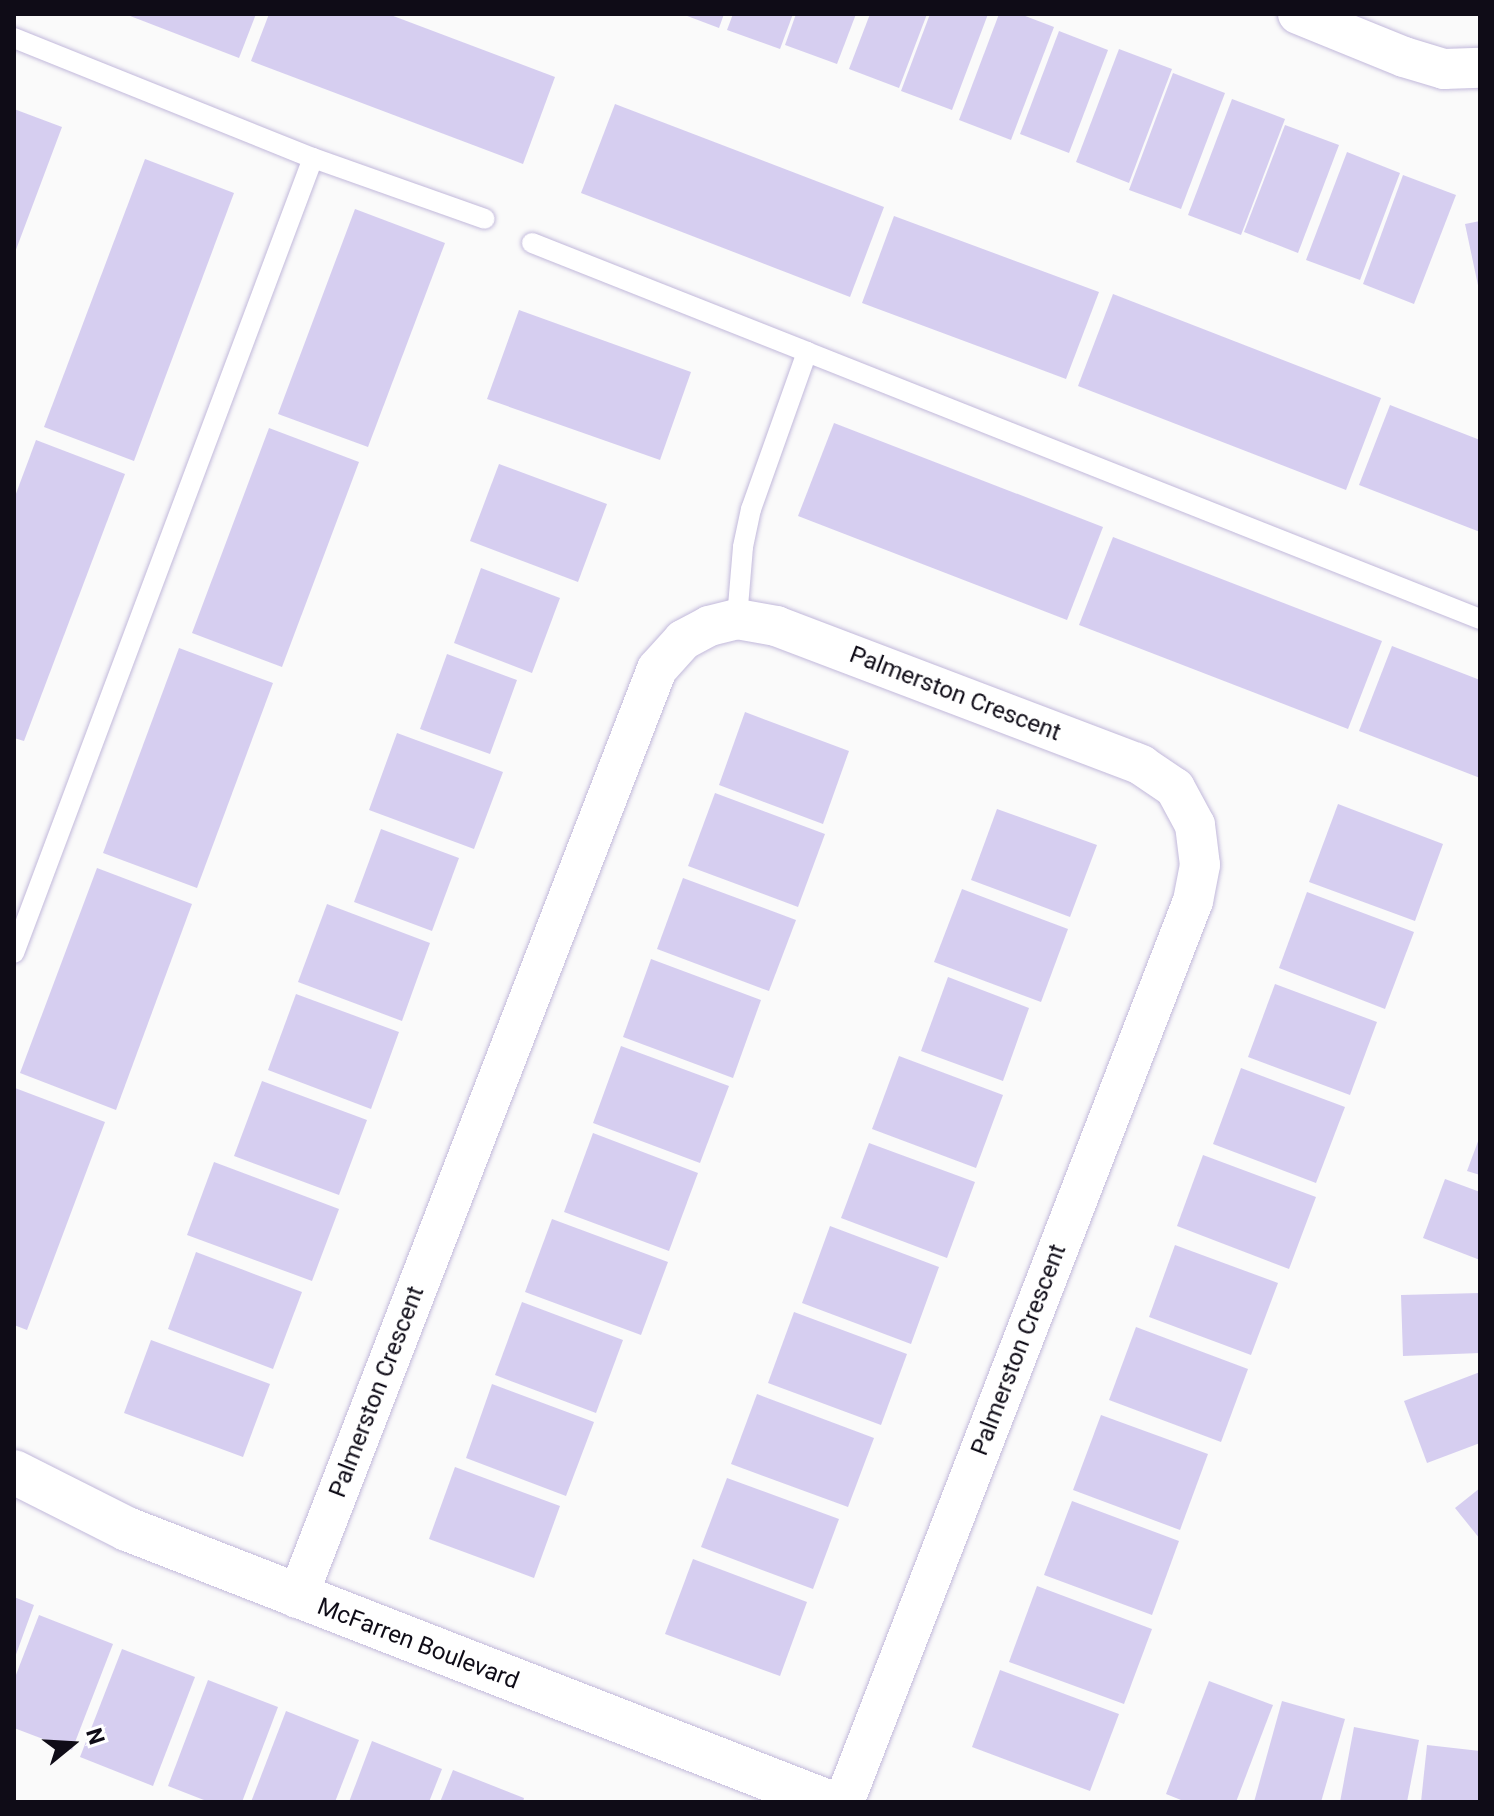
<!DOCTYPE html>
<html>
<head>
<meta charset="utf-8">
<style>
	body { margin:0 }
	#map { position:relative; width:1494px; height:1816px; overflow:hidden; background:#fafafa; font-family:Roboto,sans-serif }
	div>[style] { position:absolute }
	.building>* { inset:0; background:#d6cef0 }
	.roads { filter:drop-shadow(0 0 2px #c2b9db) drop-shadow(0 0 2px #c2b9db) }
	.service>* { height:20px; margin:-10px; padding:0 10px; transform-origin:10px; border-radius:10px; background:#fff }
	.minor>* { height:40px; margin:-20px; padding:0 20px; transform-origin:20px; border-radius:20px; background:#fff }
	.tertiary>* { height:44px; margin:-22px; padding:0 22px; transform-origin:22px; border-radius:22px; background:#fff }
	span { translate:-50% -50%; white-space:nowrap; text-align:center; line-height:1.15; -webkit-text-stroke:6px #fff; paint-order:stroke }
	.street-label { font-size:24px; color:#0f0c17 }
	.frame { position:absolute; inset:0; border:16px solid #0f0c17; pointer-events:none }
	.north { position:absolute; left:32px; top:1704px; width:80px; height:80px; -webkit-text-stroke:6px #fff; paint-order:stroke; rotate:72deg; font-size:22px; font-weight:700; line-height:32px; text-align:center; color:#0f0c17 }
	.north::after { content:''; display:block; margin:auto; width:28px; height:36px; background:#0f0c17; clip-path:polygon(50% 0,100% 100%,50% 72%,0 100%) }
</style>
</head>
<body>
<div id="map">
	<div class="building">
		<i style="clip-path:polygon(125px 14px,256px 14px,239px 58px)"></i>
		<i style="clip-path:polygon(269px 14px,388px 14px,555px 77px,523px 164px,251px 61px)"></i>
		<i style="clip-path:polygon(682px 14px,724px 14px,719px 28px)"></i>
		<i style="clip-path:polygon(733px 14px,793px 14px,780px 49px,727px 30px)"></i>
		<i style="clip-path:polygon(796px 14px,856px 14px,837px 64px,785px 45px)"></i>
		<i style="clip-path:polygon(870px 14px,927px 14px,899px 88px,849px 69px)"></i>
		<i style="clip-path:polygon(930px 14px,988px 14px,952px 110px,901px 91px)"></i>
		<i style="clip-path:polygon(999px 14px,1020px 14px,1054px 27px,1011px 140px,959px 120px)"></i>
		<i style="clip-path:polygon(1059px 31px,1108px 50px,1069px 153px,1020px 134px)"></i>
		<i style="clip-path:polygon(1119px 49px,1172px 69px,1129px 183px,1076px 162px)"></i>
		<i style="clip-path:polygon(1173px 73px,1225px 93px,1181px 209px,1129px 190px)"></i>
		<i style="clip-path:polygon(1232px 99px,1285px 119px,1241px 235px,1188px 215px)"></i>
		<i style="clip-path:polygon(615px 104px,884px 207px,850px 297px,581px 193px)"></i>
		<i style="clip-path:polygon(14px 109px,62px 127px,14px 255px)"></i>
		<i style="clip-path:polygon(1285px 125px,1339px 145px,1298px 253px,1244px 232px)"></i>
		<i style="clip-path:polygon(1347px 152px,1400px 173px,1360px 280px,1306px 260px)"></i>
		<i style="clip-path:polygon(145px 159px,234px 193px,134px 461px,44px 427px)"></i>
		<i style="clip-path:polygon(1403px 175px,1456px 195px,1414px 304px,1363px 284px)"></i>
		<i style="clip-path:polygon(355px 209px,445px 243px,368px 447px,278px 414px)"></i>
		<i style="clip-path:polygon(894px 216px,1099px 292px,1066px 379px,862px 303px)"></i>
		<i style="clip-path:polygon(1480px 221px,1480px 290px,1479px 290px,1465px 224px)"></i>
		<i style="clip-path:polygon(1113px 294px,1381px 398px,1346px 490px,1078px 386px)"></i>
		<i style="clip-path:polygon(519px 310px,691px 372px,660px 460px,487px 399px)"></i>
		<i style="clip-path:polygon(1390px 405px,1480px 440px,1480px 532px,1359px 485px)"></i>
		<i style="clip-path:polygon(834px 423px,1103px 527px,1067px 620px,798px 516px)"></i>
		<i style="clip-path:polygon(269px 428px,359px 462px,282px 667px,192px 633px)"></i>
		<i style="clip-path:polygon(36px 440px,125px 474px,24px 741px,14px 738px,14px 499px)"></i>
		<i style="clip-path:polygon(499px 464px,607px 504px,578px 582px,470px 541px)"></i>
		<i style="clip-path:polygon(1113px 537px,1382px 641px,1348px 729px,1079px 625px)"></i>
		<i style="clip-path:polygon(481px 568px,560px 598px,532px 673px,454px 643px)"></i>
		<i style="clip-path:polygon(1392px 646px,1480px 680px,1480px 778px,1359px 731px)"></i>
		<i style="clip-path:polygon(179px 648px,273px 683px,197px 888px,103px 853px)"></i>
		<i style="clip-path:polygon(447px 654px,517px 680px,490px 754px,420px 729px)"></i>
		<i style="clip-path:polygon(745px 712px,849px 751px,823px 824px,719px 785px)"></i>
		<i style="clip-path:polygon(397px 733px,503px 772px,474px 849px,369px 810px)"></i>
		<i style="clip-path:polygon(715px 793px,825px 834px,798px 907px,688px 866px)"></i>
		<i style="clip-path:polygon(1338px 804px,1443px 844px,1415px 921px,1309px 882px)"></i>
		<i style="clip-path:polygon(997px 809px,1097px 845px,1070px 917px,971px 880px)"></i>
		<i style="clip-path:polygon(381px 829px,459px 858px,432px 931px,354px 902px)"></i>
		<i style="clip-path:polygon(97px 868px,192px 904px,116px 1110px,20px 1073px)"></i>
		<i style="clip-path:polygon(683px 878px,796px 920px,769px 991px,657px 949px)"></i>
		<i style="clip-path:polygon(962px 889px,1068px 929px,1041px 1002px,934px 962px)"></i>
		<i style="clip-path:polygon(1307px 892px,1414px 932px,1385px 1009px,1279px 968px)"></i>
		<i style="clip-path:polygon(327px 904px,430px 943px,402px 1021px,298px 982px)"></i>
		<i style="clip-path:polygon(651px 959px,761px 1000px,733px 1078px,623px 1037px)"></i>
		<i style="clip-path:polygon(948px 977px,1029px 1008px,1003px 1081px,921px 1051px)"></i>
		<i style="clip-path:polygon(1275px 984px,1377px 1022px,1350px 1095px,1248px 1057px)"></i>
		<i style="clip-path:polygon(296px 994px,399px 1032px,371px 1109px,268px 1070px)"></i>
		<i style="clip-path:polygon(621px 1046px,729px 1086px,700px 1163px,593px 1123px)"></i>
		<i style="clip-path:polygon(899px 1056px,1003px 1095px,976px 1168px,872px 1129px)"></i>
		<i style="clip-path:polygon(1241px 1068px,1345px 1107px,1316px 1183px,1213px 1144px)"></i>
		<i style="clip-path:polygon(262px 1081px,367px 1120px,339px 1195px,234px 1156px)"></i>
		<i style="clip-path:polygon(15px 1088px,105px 1122px,27px 1330px,14px 1325px)"></i>
		<i style="clip-path:polygon(593px 1133px,698px 1173px,669px 1251px,564px 1212px)"></i>
		<i style="clip-path:polygon(1480px 1136px,1480px 1175px,1467px 1171px)"></i>
		<i style="clip-path:polygon(869px 1143px,975px 1182px,947px 1258px,841px 1218px)"></i>
		<i style="clip-path:polygon(1203px 1155px,1316px 1197px,1289px 1269px,1177px 1226px)"></i>
		<i style="clip-path:polygon(214px 1162px,339px 1209px,312px 1281px,187px 1235px)"></i>
		<i style="clip-path:polygon(1445px 1179px,1480px 1192px,1480px 1260px,1423px 1238px)"></i>
		<i style="clip-path:polygon(552px 1219px,668px 1262px,641px 1335px,525px 1292px)"></i>
		<i style="clip-path:polygon(830px 1226px,939px 1267px,911px 1344px,802px 1303px)"></i>
		<i style="clip-path:polygon(1175px 1245px,1278px 1283px,1251px 1355px,1149px 1317px)"></i>
		<i style="clip-path:polygon(196px 1252px,302px 1292px,273px 1369px,168px 1329px)"></i>
		<i style="clip-path:polygon(1480px 1293px,1480px 1353px,1403px 1356px,1401px 1295px)"></i>
		<i style="clip-path:polygon(522px 1302px,623px 1340px,596px 1413px,495px 1375px)"></i>
		<i style="clip-path:polygon(794px 1312px,907px 1354px,881px 1425px,768px 1383px)"></i>
		<i style="clip-path:polygon(1136px 1327px,1248px 1369px,1221px 1442px,1109px 1400px)"></i>
		<i style="clip-path:polygon(151px 1340px,270px 1384px,243px 1457px,124px 1413px)"></i>
		<i style="clip-path:polygon(1480px 1372px,1480px 1443px,1427px 1463px,1404px 1401px)"></i>
		<i style="clip-path:polygon(492px 1384px,594px 1422px,566px 1496px,466px 1458px)"></i>
		<i style="clip-path:polygon(757px 1394px,874px 1438px,848px 1507px,731px 1464px)"></i>
		<i style="clip-path:polygon(1101px 1415px,1208px 1454px,1180px 1530px,1073px 1490px)"></i>
		<i style="clip-path:polygon(455px 1467px,560px 1506px,534px 1578px,429px 1539px)"></i>
		<i style="clip-path:polygon(727px 1478px,839px 1519px,813px 1589px,701px 1547px)"></i>
		<i style="clip-path:polygon(1480px 1488px,1480px 1539px,1455px 1508px)"></i>
		<i style="clip-path:polygon(1072px 1501px,1179px 1541px,1152px 1615px,1044px 1575px)"></i>
		<i style="clip-path:polygon(693px 1559px,807px 1602px,780px 1676px,665px 1634px)"></i>
		<i style="clip-path:polygon(1037px 1586px,1152px 1629px,1124px 1704px,1009px 1662px)"></i>
		<i style="clip-path:polygon(14px 1597px,34px 1605px,14px 1660px)"></i>
		<i style="clip-path:polygon(39px 1615px,113px 1644px,72px 1750px,14px 1728px,14px 1680px)"></i>
		<i style="clip-path:polygon(122px 1649px,195px 1677px,153px 1786px,80px 1757px)"></i>
		<i style="clip-path:polygon(1000px 1670px,1119px 1714px,1090px 1791px,972px 1747px)"></i>
		<i style="clip-path:polygon(208px 1680px,278px 1707px,242px 1802px,209px 1802px,168px 1786px)"></i>
		<i style="clip-path:polygon(1209px 1681px,1273px 1705px,1236px 1802px,1186px 1802px,1166px 1794px)"></i>
		<i style="clip-path:polygon(1282px 1701px,1345px 1719px,1321px 1802px,1254px 1802px)"></i>
		<i style="clip-path:polygon(286px 1711px,359px 1740px,335px 1802px,251px 1802px)"></i>
		<i style="clip-path:polygon(1354px 1727px,1419px 1740px,1407px 1802px,1340px 1802px)"></i>
		<i style="clip-path:polygon(372px 1741px,442px 1769px,429px 1802px,349px 1802px)"></i>
		<i style="clip-path:polygon(1427px 1745px,1480px 1751px,1480px 1802px,1421px 1802px)"></i>
		<i style="clip-path:polygon(453px 1770px,524px 1798px,523px 1802px,440px 1802px)"></i>
	</div>
	<div class="roads">
		<div class="service">
			<i style="left:14px;top:38px;width:322px;rotate:21.9deg"></i>
			<i style="left:313px;top:158px;width:849px;rotate:110.61deg"></i>
			<i style="left:313px;top:158px;width:182px;rotate:19.5deg"></i>
			<i style="left:532px;top:243px;width:296px;rotate:21.6deg"></i>
			<i style="left:807px;top:352px;width:167px;rotate:109.6deg"></i>
			<i style="left:751px;top:509px;width:39px;rotate:102deg"></i>
			<i style="left:743px;top:547px;width:72px;rotate:94.8deg"></i>
			<i style="left:807px;top:352px;width:724px;rotate:21.64deg"></i>
		</div>
		<div class="minor">
			<i style="left:1298px;top:14px;width:114px;rotate:22.1deg"></i>
			<i style="left:1404px;top:57px;width:42px;rotate:16.7deg"></i>
			<i style="left:1444px;top:69px;width:36px;rotate:-2deg"></i>
			<i style="left:297px;top:1598px;width:996px;rotate:-68.82deg"></i>
			<i style="left:657px;top:669px;width:39px;rotate:-48deg"></i>
			<i style="left:683px;top:640px;width:30px;rotate:-28deg"></i>
			<i style="left:709px;top:626px;width:29px;rotate:-14deg"></i>
			<i style="left:737px;top:619px;width:40px;rotate:10deg"></i>
			<i style="left:776px;top:626px;width:391px;rotate:20.8deg"></i>
			<i style="left:1141px;top:765px;width:41px;rotate:34.1deg"></i>
			<i style="left:1175px;top:788px;width:42px;rotate:61.6deg"></i>
			<i style="left:1195px;top:825px;width:40px;rotate:82.9deg"></i>
			<i style="left:1200px;top:865px;width:37px;rotate:101deg"></i>
			<i style="left:1193px;top:901px;width:966px;rotate:111.17deg"></i>
		</div>
		<div class="tertiary">
			<i style="left:14px;top:1472px;width:127px;rotate:26.8deg"></i>
			<i style="left:127px;top:1529px;width:752px;rotate:21.28deg"></i>
		</div>
	</div>
	<div class="street-label">
		<span style="left:955px;top:694px;rotate:21deg">Palmerston Crescent</span>
		<span style="left:1019px;top:1350px;rotate:-69deg">Palmerston Crescent</span>
		<span style="left:377px;top:1392px;rotate:-69deg">Palmerston Crescent</span>
		<span style="left:418px;top:1644px;rotate:21deg">McFarren Boulevard</span>
	</div>
	<div class="frame"></div>
	<div class="north">N</div>
</div>
</body>
</html>
